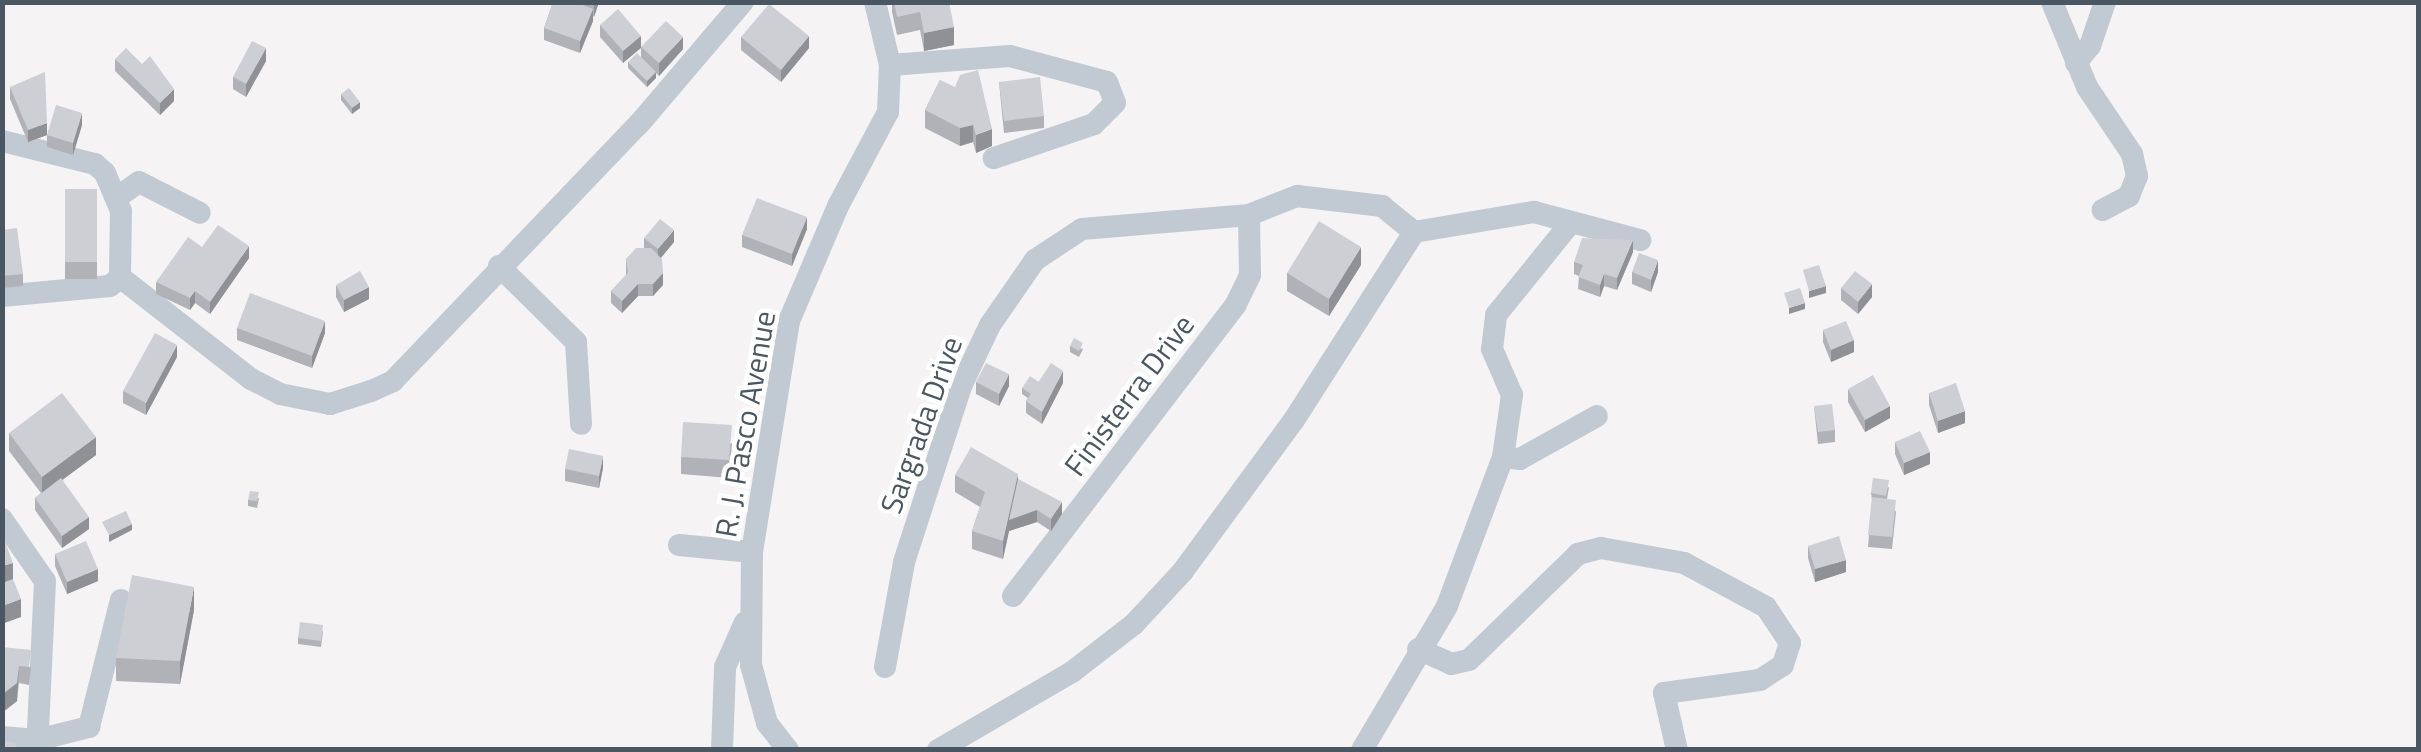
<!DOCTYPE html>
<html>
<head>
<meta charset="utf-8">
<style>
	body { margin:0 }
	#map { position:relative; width:2421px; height:752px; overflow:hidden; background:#f5f3f3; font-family:"Titillium Web",sans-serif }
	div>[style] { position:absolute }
	.minor>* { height:22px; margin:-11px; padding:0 11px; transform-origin:11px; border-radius:11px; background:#c1cad2 }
	.wall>* { inset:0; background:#b0b2b7 }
	.shaded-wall>* { inset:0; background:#909195 }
	.building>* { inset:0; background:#cdcfd5 }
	span { translate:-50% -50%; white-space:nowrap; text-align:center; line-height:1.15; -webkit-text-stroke:9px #fff; paint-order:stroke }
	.street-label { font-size:30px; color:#4a5661 }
	.frame { position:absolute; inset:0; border:5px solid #4a5661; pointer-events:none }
</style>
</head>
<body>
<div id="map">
	<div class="minor">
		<i style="left:2052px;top:2px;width:92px;rotate:67.6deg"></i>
		<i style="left:2087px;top:87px;width:81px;rotate:56.1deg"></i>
		<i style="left:2132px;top:154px;width:23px;rotate:77deg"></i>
		<i style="left:2137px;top:176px;width:22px;rotate:112deg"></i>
		<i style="left:2129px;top:196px;width:30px;rotate:152deg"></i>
		<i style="left:2076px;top:63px;width:22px;rotate:-51deg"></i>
		<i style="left:2090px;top:46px;width:46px;rotate:-71.2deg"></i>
		<i style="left:890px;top:65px;width:120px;rotate:-4.3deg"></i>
		<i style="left:1010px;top:56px;width:100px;rotate:15deg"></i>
		<i style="left:1107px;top:82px;width:22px;rotate:69deg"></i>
		<i style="left:1115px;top:103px;width:30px;rotate:135deg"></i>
		<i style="left:1094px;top:124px;width:106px;rotate:161.2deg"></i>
		<i style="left:2px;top:141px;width:96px;rotate:13.9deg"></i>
		<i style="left:95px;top:164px;width:13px;rotate:42deg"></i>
		<i style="left:105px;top:173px;width:41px;rotate:67.2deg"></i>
		<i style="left:121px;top:211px;width:66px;rotate:90.9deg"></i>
		<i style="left:119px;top:196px;width:24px;rotate:-35deg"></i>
		<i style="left:139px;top:182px;width:68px;rotate:26.9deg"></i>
		<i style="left:1414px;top:232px;width:122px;rotate:-9.5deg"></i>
		<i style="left:1534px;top:212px;width:110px;rotate:14.8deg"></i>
		<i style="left:499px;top:266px;width:108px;rotate:44.6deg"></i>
		<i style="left:576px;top:342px;width:82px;rotate:86.5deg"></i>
		<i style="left:120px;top:277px;width:166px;rotate:37.9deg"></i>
		<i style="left:251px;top:379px;width:33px;rotate:27deg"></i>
		<i style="left:280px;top:394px;width:51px;rotate:11.3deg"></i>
		<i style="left:330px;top:404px;width:43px;rotate:-17.6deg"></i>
		<i style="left:371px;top:391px;width:24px;rotate:-24deg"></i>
		<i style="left:393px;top:381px;width:356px;rotate:-46.3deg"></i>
		<i style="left:639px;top:124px;width:160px;rotate:-49.6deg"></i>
		<i style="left:2px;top:296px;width:108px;rotate:-5.3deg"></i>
		<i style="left:110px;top:286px;width:13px;rotate:-42deg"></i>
		<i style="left:1503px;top:457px;width:17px;rotate:7deg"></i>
		<i style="left:1520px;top:459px;width:88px;rotate:-29.2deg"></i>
		<i style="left:2px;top:519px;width:75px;rotate:55.3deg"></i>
		<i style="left:45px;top:581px;width:169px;rotate:92.7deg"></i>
		<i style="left:679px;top:545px;width:73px;rotate:5.5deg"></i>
		<i style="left:1013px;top:596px;width:367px;rotate:-52.6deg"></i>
		<i style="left:1236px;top:304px;width:32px;rotate:-64deg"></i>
		<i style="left:1250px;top:275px;width:60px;rotate:-91deg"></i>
		<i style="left:1418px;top:649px;width:36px;rotate:24deg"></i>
		<i style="left:1451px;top:664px;width:18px;rotate:-13deg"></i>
		<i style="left:1469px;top:660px;width:152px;rotate:-44.2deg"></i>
		<i style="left:1578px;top:554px;width:24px;rotate:-15deg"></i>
		<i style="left:1601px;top:548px;width:84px;rotate:10.2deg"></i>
		<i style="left:1684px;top:563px;width:93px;rotate:28.2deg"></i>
		<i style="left:1766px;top:607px;width:43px;rotate:56.3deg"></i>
		<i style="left:1790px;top:643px;width:23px;rotate:108deg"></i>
		<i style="left:1783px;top:665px;width:27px;rotate:147deg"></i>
		<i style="left:1760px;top:680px;width:97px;rotate:172.3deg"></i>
		<i style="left:1664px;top:693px;width:58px;rotate:77.2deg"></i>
		<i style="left:885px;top:667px;width:107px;rotate:-79.7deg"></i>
		<i style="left:904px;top:562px;width:187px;rotate:-72deg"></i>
		<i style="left:962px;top:384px;width:65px;rotate:-64.6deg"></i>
		<i style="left:990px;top:325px;width:79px;rotate:-55.3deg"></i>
		<i style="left:1035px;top:260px;width:56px;rotate:-33.4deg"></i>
		<i style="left:1082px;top:229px;width:168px;rotate:-4.8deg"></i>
		<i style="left:1249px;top:215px;width:52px;rotate:-21.6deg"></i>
		<i style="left:1297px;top:196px;width:86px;rotate:6.7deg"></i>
		<i style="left:1382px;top:206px;width:41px;rotate:39.1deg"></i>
		<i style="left:2px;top:737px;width:35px;rotate:5deg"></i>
		<i style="left:37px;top:740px;width:54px;rotate:-14deg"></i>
		<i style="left:89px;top:727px;width:131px;rotate:-75.9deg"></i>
		<i style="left:722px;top:750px;width:83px;rotate:-87.9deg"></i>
		<i style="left:725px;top:667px;width:49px;rotate:-66deg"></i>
		<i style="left:788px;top:750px;width:34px;rotate:-128deg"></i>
		<i style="left:767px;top:723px;width:60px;rotate:-105.4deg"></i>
		<i style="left:751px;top:665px;width:113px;rotate:-89.5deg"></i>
		<i style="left:752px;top:552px;width:234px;rotate:-80.9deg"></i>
		<i style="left:789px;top:321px;width:125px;rotate:-66.9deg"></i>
		<i style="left:838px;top:206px;width:106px;rotate:-62deg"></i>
		<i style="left:888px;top:112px;width:47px;rotate:-87.6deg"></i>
		<i style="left:890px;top:65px;width:65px;rotate:-103.4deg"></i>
		<i style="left:938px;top:750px;width:155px;rotate:-30.2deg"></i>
		<i style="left:1072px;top:672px;width:78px;rotate:-37.7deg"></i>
		<i style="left:1134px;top:624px;width:72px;rotate:-47.2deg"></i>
		<i style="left:1183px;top:571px;width:187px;rotate:-53.7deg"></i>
		<i style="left:1294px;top:420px;width:223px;rotate:-57.4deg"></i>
		<i style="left:1362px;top:750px;width:167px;rotate:-59.4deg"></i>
		<i style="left:1447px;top:606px;width:159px;rotate:-69.4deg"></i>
		<i style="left:1503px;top:457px;width:63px;rotate:-81.7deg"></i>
		<i style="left:1512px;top:395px;width:50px;rotate:-113.5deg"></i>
		<i style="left:1492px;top:349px;width:34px;rotate:-83deg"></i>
		<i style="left:1496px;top:315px;width:116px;rotate:-51deg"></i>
	</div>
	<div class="wall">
		<i style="clip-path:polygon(553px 2px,599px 2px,594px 17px,593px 16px,593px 21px,580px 53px,544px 40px,544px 28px)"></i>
		<i style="clip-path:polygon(892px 2px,949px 2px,954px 45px,924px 51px,920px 30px,897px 35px,892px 12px)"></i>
		<i style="clip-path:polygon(600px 25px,641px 36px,623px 63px,600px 37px)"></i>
		<i style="clip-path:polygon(741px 37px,809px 48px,781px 82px,741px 50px)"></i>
		<i style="clip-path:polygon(641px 47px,683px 49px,659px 76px,656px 73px,656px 78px,647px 87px,628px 68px,628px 62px,641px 57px)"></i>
		<i style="clip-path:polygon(115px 59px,174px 101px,160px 115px,115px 71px)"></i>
		<i style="clip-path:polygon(266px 61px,246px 97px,233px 89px,233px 77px)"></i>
		<i style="clip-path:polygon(940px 80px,992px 146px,976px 153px,973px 142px,960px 146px,925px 128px,925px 110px)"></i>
		<i style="clip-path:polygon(999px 82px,1044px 116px,1044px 128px,1004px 133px)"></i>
		<i style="clip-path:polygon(10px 87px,47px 135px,82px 125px,73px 155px,47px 147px,47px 135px,28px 142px,10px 99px)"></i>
		<i style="clip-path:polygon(341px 94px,360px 108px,352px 114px,341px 100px)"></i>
		<i style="clip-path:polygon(65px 189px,97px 189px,97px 279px,65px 279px)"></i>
		<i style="clip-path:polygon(807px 229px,792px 266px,742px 247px,742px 235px)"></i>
		<i style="clip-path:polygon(2px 230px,23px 274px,23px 286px,2px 288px)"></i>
		<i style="clip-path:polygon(644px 238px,674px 242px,661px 258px,663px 285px,653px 296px,638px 296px,622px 313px,611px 303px,611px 291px,626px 275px,626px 259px,644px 248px)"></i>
		<i style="clip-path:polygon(202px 247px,249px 258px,210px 314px,195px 303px,190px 310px,156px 294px,156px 282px)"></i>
		<i style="clip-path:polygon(1633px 252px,1617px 290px,1604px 286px,1600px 297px,1578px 289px,1579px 276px,1574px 274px,1574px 262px)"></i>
		<i style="clip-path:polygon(1361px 265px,1329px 316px,1287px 291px,1287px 273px)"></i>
		<i style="clip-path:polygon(1632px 272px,1658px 272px,1651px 292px,1632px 284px)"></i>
		<i style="clip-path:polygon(336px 285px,369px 299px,344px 312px,336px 297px)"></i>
		<i style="clip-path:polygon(1841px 288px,1872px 297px,1858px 314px,1841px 300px)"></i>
		<i style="clip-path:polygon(237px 328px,325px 333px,312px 368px,237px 340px)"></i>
		<i style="clip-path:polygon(1823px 330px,1854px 352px,1831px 362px,1823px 342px)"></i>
		<i style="clip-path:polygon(1070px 346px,1083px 349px,1079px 357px,1070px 352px)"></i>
		<i style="clip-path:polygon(177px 357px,146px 415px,123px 403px,123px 391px)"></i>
		<i style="clip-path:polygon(976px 382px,1009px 386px,999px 406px,976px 394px)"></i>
		<i style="clip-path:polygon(1039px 382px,1063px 383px,1042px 424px,1026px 413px,1026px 401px,1028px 398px,1022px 394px,1022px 388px)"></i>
		<i style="clip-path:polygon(1848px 389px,1890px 418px,1865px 432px,1848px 402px)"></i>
		<i style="clip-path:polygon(1929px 393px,1965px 423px,1938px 433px,1929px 405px)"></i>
		<i style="clip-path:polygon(1814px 406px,1835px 430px,1835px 442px,1818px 444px)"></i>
		<i style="clip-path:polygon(9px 433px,96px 455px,62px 480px,89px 529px,62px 548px,35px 510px,35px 498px,41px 493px,9px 451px)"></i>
		<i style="clip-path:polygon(1895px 442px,1930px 464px,1904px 475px,1895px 454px)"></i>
		<i style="clip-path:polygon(732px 443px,729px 478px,681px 474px,681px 457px)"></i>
		<i style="clip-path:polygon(603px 468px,599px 488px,565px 481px,565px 469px)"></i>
		<i style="clip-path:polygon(955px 475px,1018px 479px,1062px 514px,1051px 531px,1037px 522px,1009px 531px,1003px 559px,972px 549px,972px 531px,980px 507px,955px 492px)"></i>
		<i style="clip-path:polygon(1889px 487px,1887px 499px,1896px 512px,1892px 549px,1868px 547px,1872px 500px,1871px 493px)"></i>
		<i style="clip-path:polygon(259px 498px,257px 508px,248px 506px,248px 500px)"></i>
		<i style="clip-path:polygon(1808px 546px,1846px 572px,1815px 582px,1808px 558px)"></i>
		<i style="clip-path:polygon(55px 554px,98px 581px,67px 594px,55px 566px)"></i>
		<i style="clip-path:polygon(194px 610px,180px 684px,116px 681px,116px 658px)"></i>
		<i style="clip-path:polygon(323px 631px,321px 647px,298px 644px,298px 638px)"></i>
		<i style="clip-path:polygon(2px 647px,31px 668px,29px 685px,19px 683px,17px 701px,3px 712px)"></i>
	</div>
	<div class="shaded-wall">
		<i style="clip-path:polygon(595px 2px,599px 2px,594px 17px,594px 5px)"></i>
		<i style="clip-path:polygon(593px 9px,593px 21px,580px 53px,580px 41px)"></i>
		<i style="clip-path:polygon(954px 27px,954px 45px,924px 51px,924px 33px)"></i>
		<i style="clip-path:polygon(641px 36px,641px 48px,623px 63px,623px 51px)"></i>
		<i style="clip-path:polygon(809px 36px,809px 48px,781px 82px,781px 70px)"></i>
		<i style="clip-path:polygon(683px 37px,683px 49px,659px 76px,659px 63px)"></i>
		<i style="clip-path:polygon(266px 48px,266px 61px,246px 97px,246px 84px)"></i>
		<i style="clip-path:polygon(656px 72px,656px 78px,647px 87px,647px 81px)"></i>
		<i style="clip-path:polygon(174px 89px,174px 101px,160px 115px,160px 103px)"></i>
		<i style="clip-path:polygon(360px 102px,360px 108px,352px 114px,352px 108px)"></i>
		<i style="clip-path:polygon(82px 113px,82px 125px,73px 155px,73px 143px)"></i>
		<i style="clip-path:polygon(47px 123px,47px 135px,28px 142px,28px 130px)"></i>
		<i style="clip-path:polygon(973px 125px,973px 142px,960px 146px,960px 128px)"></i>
		<i style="clip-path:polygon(992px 129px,992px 146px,976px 153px,976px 135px)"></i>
		<i style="clip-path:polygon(807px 217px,807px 229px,792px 266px,792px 254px)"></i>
		<i style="clip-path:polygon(674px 230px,674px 242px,658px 261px,658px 249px)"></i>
		<i style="clip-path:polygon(1633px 240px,1633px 252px,1617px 290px,1617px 278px)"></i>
		<i style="clip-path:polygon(249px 246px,249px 258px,210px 314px,210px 302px)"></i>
		<i style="clip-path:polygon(1361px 247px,1361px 265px,1329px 316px,1329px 299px)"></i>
		<i style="clip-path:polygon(1658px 260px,1658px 272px,1651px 292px,1651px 280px)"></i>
		<i style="clip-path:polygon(663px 273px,663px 285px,653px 296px,653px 284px)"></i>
		<i style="clip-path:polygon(1604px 274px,1604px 286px,1600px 297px,1600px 285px)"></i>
		<i style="clip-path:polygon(638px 284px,638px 296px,622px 313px,622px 301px)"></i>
		<i style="clip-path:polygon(1872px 284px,1872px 297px,1858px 314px,1858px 302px)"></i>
		<i style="clip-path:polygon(1826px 286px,1826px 293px,1809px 298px,1809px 291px)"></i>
		<i style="clip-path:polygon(369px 287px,369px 299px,344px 312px,344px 300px)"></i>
		<i style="clip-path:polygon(195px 291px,195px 303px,190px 310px,190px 298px)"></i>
		<i style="clip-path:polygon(1805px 303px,1805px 309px,1789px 314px,1789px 308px)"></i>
		<i style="clip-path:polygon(325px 321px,325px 333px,312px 368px,312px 356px)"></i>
		<i style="clip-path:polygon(1854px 340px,1854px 352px,1831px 362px,1831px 350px)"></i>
		<i style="clip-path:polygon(177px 345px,177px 357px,146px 415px,146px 403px)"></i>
		<i style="clip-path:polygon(1063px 371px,1063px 383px,1042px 424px,1042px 412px)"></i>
		<i style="clip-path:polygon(1009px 374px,1009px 386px,999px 406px,999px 394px)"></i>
		<i style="clip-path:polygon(1890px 406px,1890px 418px,1865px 432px,1865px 420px)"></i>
		<i style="clip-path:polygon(1965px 411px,1965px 423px,1938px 433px,1938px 421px)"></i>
		<i style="clip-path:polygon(96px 437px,96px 455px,42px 495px,42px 477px)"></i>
		<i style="clip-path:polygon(1930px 452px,1930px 464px,1904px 475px,1904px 463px)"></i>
		<i style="clip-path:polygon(603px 456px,603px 468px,599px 488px,599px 476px)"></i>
		<i style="clip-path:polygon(1018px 474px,1018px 491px,1037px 510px,1037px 522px,1009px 531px,1003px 559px,1003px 541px)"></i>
		<i style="clip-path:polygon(1062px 502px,1062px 514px,1051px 531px,1051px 519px)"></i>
		<i style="clip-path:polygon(89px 517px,89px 529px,62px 548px,62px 536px)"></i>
		<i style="clip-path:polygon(132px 524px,132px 530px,109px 542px,109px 535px)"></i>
		<i style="clip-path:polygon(1846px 560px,1846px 572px,1815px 582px,1815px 569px)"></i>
		<i style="clip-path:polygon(13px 563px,13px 580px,2px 584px,2px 566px)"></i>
		<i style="clip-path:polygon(98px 569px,98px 581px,67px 594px,67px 582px)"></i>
		<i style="clip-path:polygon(194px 587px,194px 610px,180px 684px,180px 661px)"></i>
		<i style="clip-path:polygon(21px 599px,21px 617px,2px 624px,2px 606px)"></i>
		<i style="clip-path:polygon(19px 666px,17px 701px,3px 712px,3px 694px)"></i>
	</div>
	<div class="building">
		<i style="clip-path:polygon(553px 2px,575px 2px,593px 9px,580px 41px,544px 28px)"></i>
		<i style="clip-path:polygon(894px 2px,949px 2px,954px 27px,924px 33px,920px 12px,897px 17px)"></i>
		<i style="clip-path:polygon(769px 4px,809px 36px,781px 70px,741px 37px)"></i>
		<i style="clip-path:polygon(618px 9px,641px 36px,623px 51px,600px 25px)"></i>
		<i style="clip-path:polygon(666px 21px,683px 37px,659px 63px,641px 47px)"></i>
		<i style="clip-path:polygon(252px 41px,266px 48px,246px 84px,233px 77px)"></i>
		<i style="clip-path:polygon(126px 48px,142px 64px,150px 56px,174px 89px,160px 103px,115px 59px)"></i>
		<i style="clip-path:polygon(637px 53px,656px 72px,647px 81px,628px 62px)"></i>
		<i style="clip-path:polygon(978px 70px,992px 129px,976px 135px,973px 125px,960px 128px,925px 110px,940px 80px,955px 87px,960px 75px)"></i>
		<i style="clip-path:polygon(45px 72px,47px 123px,28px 130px,10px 87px)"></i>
		<i style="clip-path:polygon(1040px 77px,1044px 116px,1004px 121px,999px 82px)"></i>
		<i style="clip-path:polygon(349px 88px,360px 102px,352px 108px,341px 94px)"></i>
		<i style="clip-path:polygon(56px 105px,82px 113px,73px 143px,47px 135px)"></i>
		<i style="clip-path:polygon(65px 189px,97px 189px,97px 262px,65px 262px)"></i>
		<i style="clip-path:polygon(757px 198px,807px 217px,792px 254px,742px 235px)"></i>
		<i style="clip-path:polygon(660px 219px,674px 230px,658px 249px,644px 238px)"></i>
		<i style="clip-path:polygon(1319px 221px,1361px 247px,1329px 299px,1287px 273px)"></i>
		<i style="clip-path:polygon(218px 225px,249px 246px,210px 302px,195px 291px,190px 298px,156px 282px,188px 237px,202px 247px)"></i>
		<i style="clip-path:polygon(17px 228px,23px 274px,2px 276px,2px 230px)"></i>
		<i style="clip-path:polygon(1582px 238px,1633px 240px,1617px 278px,1604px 274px,1600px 285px,1578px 277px,1583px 265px,1574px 262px)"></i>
		<i style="clip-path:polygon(636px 248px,651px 248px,662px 259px,663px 273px,653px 284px,638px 284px,622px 301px,611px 291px,628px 273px,626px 259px)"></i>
		<i style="clip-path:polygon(1639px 253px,1658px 260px,1651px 280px,1632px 272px)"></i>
		<i style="clip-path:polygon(1819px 265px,1826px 286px,1809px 291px,1803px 270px)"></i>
		<i style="clip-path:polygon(360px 271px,369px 287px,344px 300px,336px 285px)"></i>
		<i style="clip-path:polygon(1855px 271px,1872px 284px,1858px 302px,1841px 288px)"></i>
		<i style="clip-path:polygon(1800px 288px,1805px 303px,1789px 308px,1784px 293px)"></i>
		<i style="clip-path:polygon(250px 293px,325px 321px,312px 356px,237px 328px)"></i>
		<i style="clip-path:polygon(1846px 321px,1854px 340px,1831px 350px,1823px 330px)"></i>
		<i style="clip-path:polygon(155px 333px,177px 345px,146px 403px,123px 391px)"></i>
		<i style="clip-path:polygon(1074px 338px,1083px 343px,1079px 351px,1070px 346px)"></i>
		<i style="clip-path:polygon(986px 363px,1009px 374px,999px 394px,976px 382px)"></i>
		<i style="clip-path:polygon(1051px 363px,1063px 371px,1042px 412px,1026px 401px)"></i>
		<i style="clip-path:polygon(1873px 375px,1890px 406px,1865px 420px,1848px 389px)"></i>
		<i style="clip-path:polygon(1030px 376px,1039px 382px,1031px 394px,1022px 388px)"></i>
		<i style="clip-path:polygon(1956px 383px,1965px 411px,1938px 421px,1929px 393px)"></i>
		<i style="clip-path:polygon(62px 393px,96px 437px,42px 477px,9px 433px)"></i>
		<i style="clip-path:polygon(1832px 404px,1835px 430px,1818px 432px,1814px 406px)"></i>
		<i style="clip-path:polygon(683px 422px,732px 425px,729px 460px,681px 457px)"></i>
		<i style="clip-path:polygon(1920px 431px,1930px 452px,1904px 463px,1895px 442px)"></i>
		<i style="clip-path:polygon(971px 447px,1018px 474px,1003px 541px,972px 531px,985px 492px,955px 475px)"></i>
		<i style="clip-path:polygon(569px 449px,603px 456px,599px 476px,565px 469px)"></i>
		<i style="clip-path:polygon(61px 478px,89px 517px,62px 536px,35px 498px)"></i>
		<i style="clip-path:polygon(1873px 478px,1889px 480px,1886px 496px,1871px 493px)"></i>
		<i style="clip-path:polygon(1018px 479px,1062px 502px,1051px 519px,1037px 510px,1009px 520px)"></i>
		<i style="clip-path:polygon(250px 491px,259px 492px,257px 501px,248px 500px)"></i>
		<i style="clip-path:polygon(1872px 497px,1896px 500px,1892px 537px,1868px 535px)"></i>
		<i style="clip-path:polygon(126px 511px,132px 524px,109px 535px,102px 522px)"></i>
		<i style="clip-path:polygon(1839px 536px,1846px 560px,1815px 569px,1808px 546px)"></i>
		<i style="clip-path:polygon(4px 539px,13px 563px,2px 566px,2px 540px)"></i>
		<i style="clip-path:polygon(86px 541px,98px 569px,67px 582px,55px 554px)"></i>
		<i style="clip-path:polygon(132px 575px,194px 587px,180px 661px,116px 658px)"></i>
		<i style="clip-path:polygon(13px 579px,21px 599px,2px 606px,2px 583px)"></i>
		<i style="clip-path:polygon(300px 622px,323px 625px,321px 641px,298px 638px)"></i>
		<i style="clip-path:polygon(2px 647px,31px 650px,29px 667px,19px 666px,17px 683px,3px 694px)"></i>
		<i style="clip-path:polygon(2px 741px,16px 743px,15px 750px,2px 750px)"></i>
	</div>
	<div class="street-label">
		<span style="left:1129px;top:395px;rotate:-53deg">Finisterra Drive</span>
		<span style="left:745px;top:424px;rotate:-80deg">R. J. Pasco Avenue</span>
		<span style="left:921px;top:425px;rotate:-70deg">Sargrada Drive</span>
	</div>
	<div class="frame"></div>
</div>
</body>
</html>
